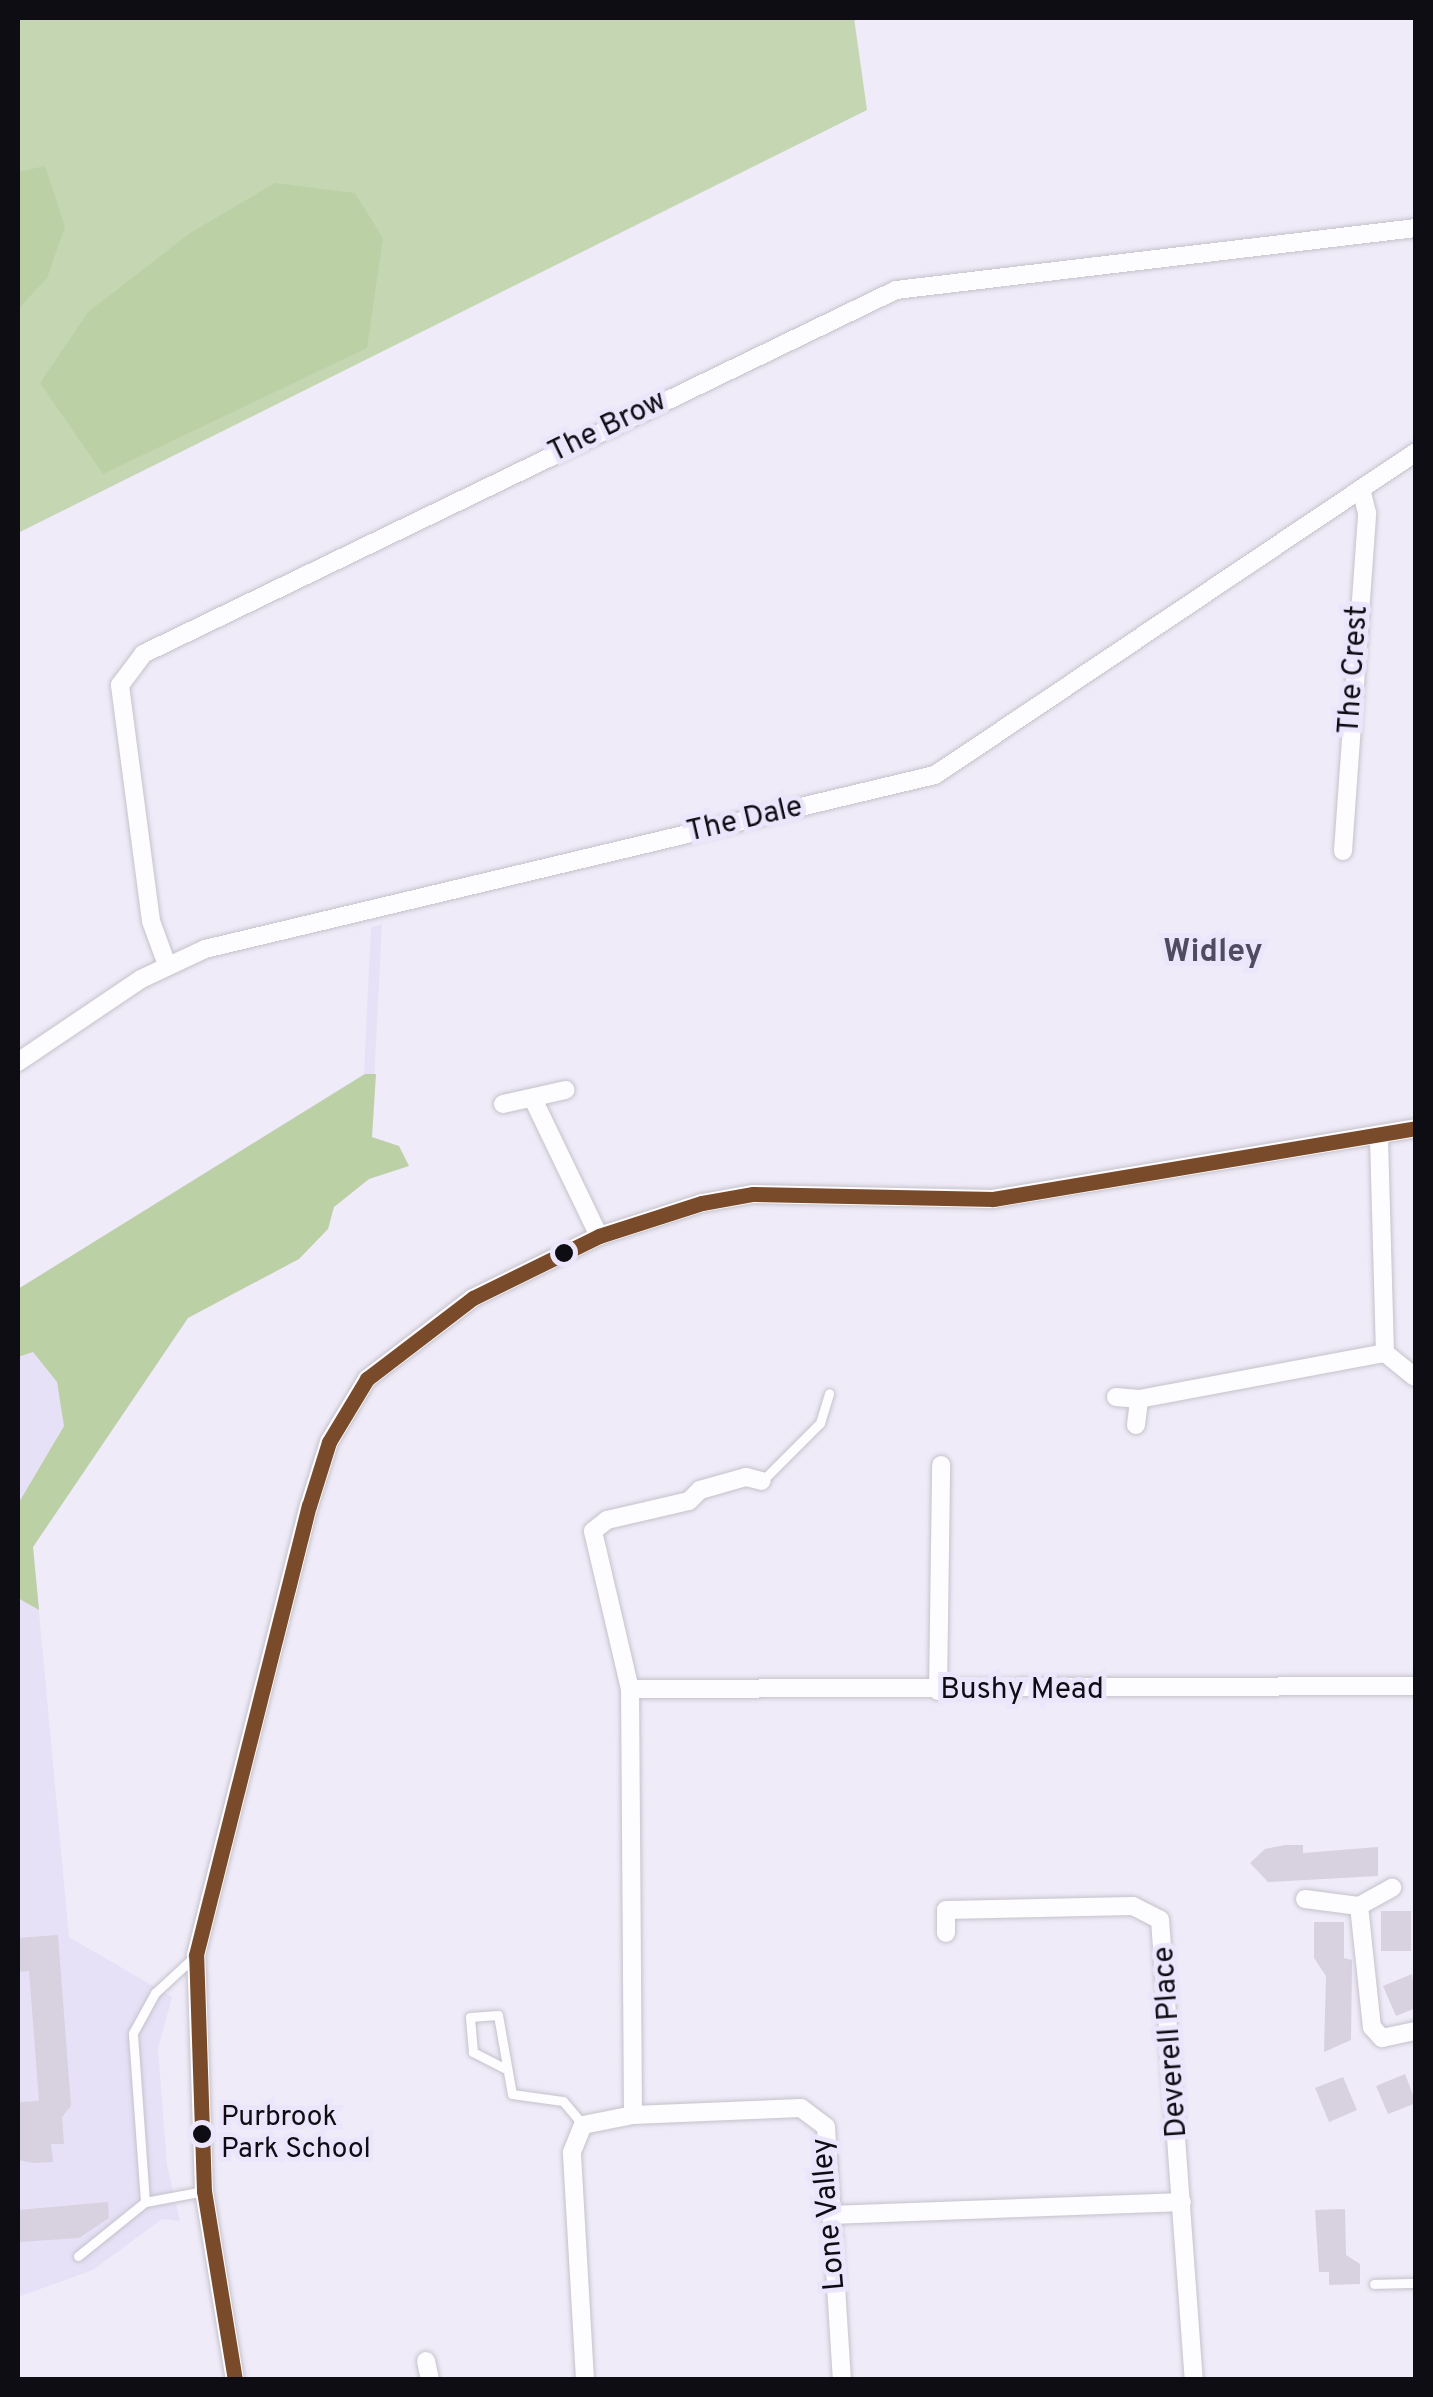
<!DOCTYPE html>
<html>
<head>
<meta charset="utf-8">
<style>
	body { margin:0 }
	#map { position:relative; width:1433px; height:2397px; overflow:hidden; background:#efebf8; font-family:Overpass,sans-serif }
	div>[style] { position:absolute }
	.built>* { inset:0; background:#e7e1f7 }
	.green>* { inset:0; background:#c5d6b3 }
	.forest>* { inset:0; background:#bcd0a6 }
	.building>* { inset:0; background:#d8d1e0 }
	.roads { filter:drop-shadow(0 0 2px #c5c2cb) drop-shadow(0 0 2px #c5c2cb) }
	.service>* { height:9px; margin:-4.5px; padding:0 4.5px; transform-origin:4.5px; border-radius:4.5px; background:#fdfcfe }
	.minor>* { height:18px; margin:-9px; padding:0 9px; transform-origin:9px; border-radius:9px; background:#fdfcfe }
	.bus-1>* { height:15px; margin:-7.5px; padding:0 7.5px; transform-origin:7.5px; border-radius:7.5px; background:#7a4b2a }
	.dots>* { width:28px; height:28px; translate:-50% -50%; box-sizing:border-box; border:5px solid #ece6fd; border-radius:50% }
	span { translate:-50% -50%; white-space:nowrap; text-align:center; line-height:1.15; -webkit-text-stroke:10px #ece6fd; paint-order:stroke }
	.bus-label { font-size:28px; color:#0f0d14 }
	.left { translate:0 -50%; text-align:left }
	.street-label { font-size:30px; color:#0f0d14 }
	.neighbourhood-label { font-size:32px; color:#504b5e; font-weight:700 }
	.frame { position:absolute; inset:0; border:20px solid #0f0d14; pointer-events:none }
</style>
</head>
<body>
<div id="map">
	<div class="built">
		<i style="clip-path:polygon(382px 924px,369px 1179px,188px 1318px,33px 1547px,69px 1937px,172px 1997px,158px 2049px,167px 2165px,180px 2221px,162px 2219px,93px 2270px,18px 2297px,18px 1289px,364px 1074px,371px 927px)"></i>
	</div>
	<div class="green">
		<i style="clip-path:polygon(18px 18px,854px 18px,867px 110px,18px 533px)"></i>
	</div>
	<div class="forest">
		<i style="clip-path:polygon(45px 166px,65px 227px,47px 278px,18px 309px,18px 172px)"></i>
		<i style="clip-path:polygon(275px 183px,355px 193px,383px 238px,367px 348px,103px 474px,40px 383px,88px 312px,190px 233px)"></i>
		<i style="clip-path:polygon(365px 1074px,376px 1074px,372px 1137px,399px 1146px,409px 1166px,369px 1179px,334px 1207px,328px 1229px,299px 1259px,188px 1318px,33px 1547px,39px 1610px,18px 1598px,18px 1504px,64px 1426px,57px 1382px,33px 1352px,18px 1357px,18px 1289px)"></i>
	</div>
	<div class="building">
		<i style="clip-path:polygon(1285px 1845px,1303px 1845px,1303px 1853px,1378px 1847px,1378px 1876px,1268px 1882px,1250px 1863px,1265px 1849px)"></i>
		<i style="clip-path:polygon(1381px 1911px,1411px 1911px,1411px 1951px,1381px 1951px)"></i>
		<i style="clip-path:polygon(1314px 1922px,1344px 1922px,1344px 1958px,1352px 1960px,1351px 2040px,1324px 2052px,1326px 1976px,1314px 1958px)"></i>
		<i style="clip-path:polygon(58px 1935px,71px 2106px,62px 2117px,64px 2144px,51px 2144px,53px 2162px,33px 2163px,18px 2160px,18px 2102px,39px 2101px,29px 1971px,18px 1972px,18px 1938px)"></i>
		<i style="clip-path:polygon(1412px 1974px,1416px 2008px,1396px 2016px,1383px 1986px)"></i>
		<i style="clip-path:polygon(1405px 2074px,1416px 2103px,1388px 2114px,1376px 2086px)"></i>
		<i style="clip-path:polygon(1343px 2077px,1357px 2110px,1329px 2122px,1315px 2088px)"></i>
		<i style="clip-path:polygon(108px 2202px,109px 2218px,79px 2238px,18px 2242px,18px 2210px)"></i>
		<i style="clip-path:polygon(1345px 2209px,1346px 2255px,1360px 2264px,1360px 2284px,1329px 2285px,1329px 2272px,1319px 2272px,1315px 2210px)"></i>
	</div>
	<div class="roads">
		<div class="service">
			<i style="left:762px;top:1481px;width:82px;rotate:-45deg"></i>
			<i style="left:820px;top:1423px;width:31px;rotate:-73deg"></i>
			<i style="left:504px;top:2068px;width:35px;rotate:-153deg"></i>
			<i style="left:473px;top:2052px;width:35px;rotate:-95deg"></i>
			<i style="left:470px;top:2017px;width:28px;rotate:-4deg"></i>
			<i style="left:498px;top:2015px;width:80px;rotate:80deg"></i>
			<i style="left:512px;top:2094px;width:51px;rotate:7.8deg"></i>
			<i style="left:563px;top:2101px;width:31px;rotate:50deg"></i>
			<i style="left:145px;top:2202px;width:169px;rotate:-94.1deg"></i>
			<i style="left:133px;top:2033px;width:46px;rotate:-61.2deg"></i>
			<i style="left:155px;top:1993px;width:56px;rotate:-42.8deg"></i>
			<i style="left:78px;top:2256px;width:86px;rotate:-38.9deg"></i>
			<i style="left:145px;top:2202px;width:60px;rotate:-10.6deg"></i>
			<i style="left:1374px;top:2284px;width:42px;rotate:-1.4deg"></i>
		</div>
		<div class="minor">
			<i style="left:1343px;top:851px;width:339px;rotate:-85.9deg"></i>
			<i style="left:1367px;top:513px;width:25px;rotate:-104deg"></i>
			<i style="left:167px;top:965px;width:47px;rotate:-110deg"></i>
			<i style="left:151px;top:921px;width:238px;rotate:-97.5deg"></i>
			<i style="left:120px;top:685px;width:39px;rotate:-53deg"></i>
			<i style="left:143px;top:654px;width:836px;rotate:-25.8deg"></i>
			<i style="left:896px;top:290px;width:524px;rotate:-6.8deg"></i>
			<i style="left:18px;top:1062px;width:148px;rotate:-34deg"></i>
			<i style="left:141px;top:979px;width:71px;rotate:-25.1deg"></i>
			<i style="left:205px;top:949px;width:750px;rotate:-13.41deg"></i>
			<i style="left:935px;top:775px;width:579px;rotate:-33.88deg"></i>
			<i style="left:533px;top:1099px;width:152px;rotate:64.3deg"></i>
			<i style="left:503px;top:1104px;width:64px;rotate:-12.7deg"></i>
			<i style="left:1385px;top:1353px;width:38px;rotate:39deg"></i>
			<i style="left:1116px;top:1397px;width:23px;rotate:5deg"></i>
			<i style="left:1136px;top:1425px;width:26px;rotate:-83deg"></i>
			<i style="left:1139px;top:1399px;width:250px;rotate:-10.6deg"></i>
			<i style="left:1385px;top:1353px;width:218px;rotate:-91.6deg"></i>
			<i style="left:630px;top:1689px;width:786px;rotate:-0.22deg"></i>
			<i style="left:938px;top:1691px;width:226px;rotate:-89.2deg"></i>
			<i style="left:1305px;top:1899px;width:54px;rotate:7.4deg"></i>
			<i style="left:1359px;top:1906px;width:122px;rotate:83.9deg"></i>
			<i style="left:1372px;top:2027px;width:15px;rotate:48deg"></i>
			<i style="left:1382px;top:2038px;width:35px;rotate:-12deg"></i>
			<i style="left:1359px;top:1906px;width:38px;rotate:-29deg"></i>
			<i style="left:946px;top:1933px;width:23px;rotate:-90deg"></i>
			<i style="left:946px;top:1910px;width:187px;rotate:-1.2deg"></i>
			<i style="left:1133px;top:1906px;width:30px;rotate:27deg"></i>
			<i style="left:1160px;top:1920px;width:461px;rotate:85.8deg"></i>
			<i style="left:633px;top:2115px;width:426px;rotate:-90.4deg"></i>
			<i style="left:630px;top:1689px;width:162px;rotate:-103.2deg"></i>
			<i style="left:593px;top:1531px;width:18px;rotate:-38deg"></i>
			<i style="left:607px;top:1520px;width:84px;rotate:-13deg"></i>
			<i style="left:689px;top:1501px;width:16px;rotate:-45deg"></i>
			<i style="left:700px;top:1490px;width:48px;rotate:-15.8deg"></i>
			<i style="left:746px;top:1477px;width:16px;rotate:14deg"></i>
			<i style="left:832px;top:2215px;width:350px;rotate:-2.1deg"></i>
			<i style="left:426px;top:2361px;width:19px;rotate:78deg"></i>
			<i style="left:235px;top:2380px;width:192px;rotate:-99.3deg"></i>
			<i style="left:204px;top:2191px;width:236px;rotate:-91.9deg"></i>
			<i style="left:196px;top:1955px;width:463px;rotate:-75.9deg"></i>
			<i style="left:309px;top:1506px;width:67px;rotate:-72.6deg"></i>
			<i style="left:329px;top:1442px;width:74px;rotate:-58.9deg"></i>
			<i style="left:367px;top:1379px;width:133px;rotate:-37.4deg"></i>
			<i style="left:473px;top:1298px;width:140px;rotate:-26.2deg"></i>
			<i style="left:599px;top:1236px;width:108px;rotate:-17.8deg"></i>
			<i style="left:702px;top:1203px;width:52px;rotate:-10deg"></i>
			<i style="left:753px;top:1194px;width:240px;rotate:1.2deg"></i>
			<i style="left:993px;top:1199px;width:429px;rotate:-9.5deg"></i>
			<i style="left:585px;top:2380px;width:228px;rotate:-93.3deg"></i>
			<i style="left:572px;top:2152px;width:29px;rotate:-68deg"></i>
			<i style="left:583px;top:2125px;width:51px;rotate:-11.3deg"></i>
			<i style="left:633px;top:2115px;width:168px;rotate:-2.4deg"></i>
			<i style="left:801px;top:2108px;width:31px;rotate:37deg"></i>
			<i style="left:826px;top:2127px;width:254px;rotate:86.4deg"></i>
		</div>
	</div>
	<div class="bus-1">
		<i style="left:235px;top:2380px;width:192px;rotate:-99.3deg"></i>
		<i style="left:204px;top:2191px;width:236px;rotate:-91.9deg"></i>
		<i style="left:196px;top:1955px;width:463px;rotate:-75.9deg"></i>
		<i style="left:309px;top:1506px;width:67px;rotate:-72.6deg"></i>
		<i style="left:329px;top:1442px;width:74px;rotate:-58.9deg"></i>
		<i style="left:367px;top:1379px;width:133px;rotate:-37.4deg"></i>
		<i style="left:473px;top:1298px;width:140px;rotate:-26.2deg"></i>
		<i style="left:599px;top:1236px;width:108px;rotate:-17.8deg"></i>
		<i style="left:702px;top:1203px;width:52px;rotate:-10deg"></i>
		<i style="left:753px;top:1194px;width:240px;rotate:1.2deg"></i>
		<i style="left:993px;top:1199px;width:429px;rotate:-9.5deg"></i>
	</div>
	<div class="dots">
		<i style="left:564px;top:1253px;background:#0f0d14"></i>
		<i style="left:202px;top:2134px;background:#0f0d14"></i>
	</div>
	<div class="bus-label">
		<span class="left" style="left:221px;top:2134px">Purbrook<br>Park School</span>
	</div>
	<div class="street-label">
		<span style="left:608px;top:428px;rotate:-26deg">The Brow</span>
		<span style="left:1355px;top:670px;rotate:-86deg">The Crest</span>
		<span style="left:745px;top:821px;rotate:-13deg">The Dale</span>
		<span style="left:1022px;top:1691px">Bushy Mead</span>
		<span style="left:1172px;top:2042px;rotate:-94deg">Deverell Place</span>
		<span style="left:830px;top:2214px;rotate:-95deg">Lone Valley</span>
	</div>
	<div class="neighbourhood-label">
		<span style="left:1213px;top:953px">Widley</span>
	</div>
	<div class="frame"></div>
</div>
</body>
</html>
